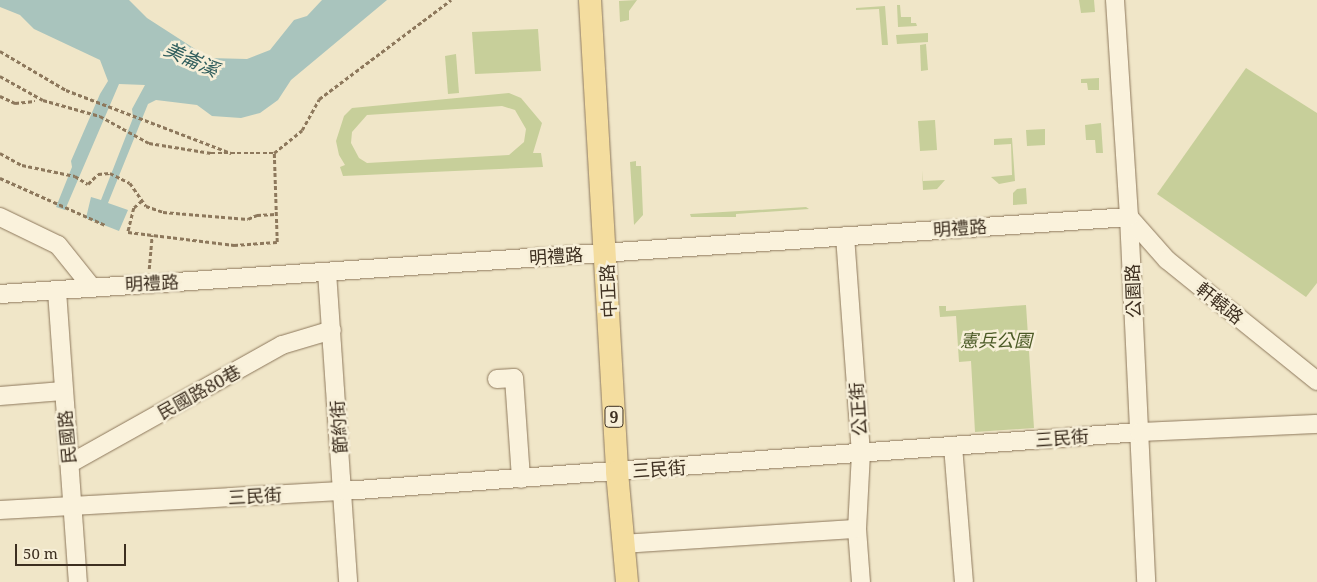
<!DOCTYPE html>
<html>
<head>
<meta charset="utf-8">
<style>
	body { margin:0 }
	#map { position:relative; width:1317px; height:582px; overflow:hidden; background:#f0e6c8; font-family:"Noto Serif","Noto Sans TC",serif }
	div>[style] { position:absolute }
	.green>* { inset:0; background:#c7cf9a }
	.water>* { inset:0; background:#a9c4bd }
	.path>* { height:2.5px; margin-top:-1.25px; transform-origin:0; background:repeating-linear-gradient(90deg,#8d785c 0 4px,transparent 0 6.5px) }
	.roads { filter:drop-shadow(0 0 1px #8d785c) drop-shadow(0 0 1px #8d785c) }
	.minor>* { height:18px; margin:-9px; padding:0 9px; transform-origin:9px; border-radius:9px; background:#faf2dc }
	.major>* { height:22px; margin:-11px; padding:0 11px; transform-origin:11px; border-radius:11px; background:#f4dd9f }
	span { translate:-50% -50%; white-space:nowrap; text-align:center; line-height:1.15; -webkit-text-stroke:5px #f7efd8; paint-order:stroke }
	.shield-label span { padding:1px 4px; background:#f7efd8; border:1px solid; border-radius:4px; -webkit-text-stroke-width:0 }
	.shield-label { font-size:16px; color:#3d2f20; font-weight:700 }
	.street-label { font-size:18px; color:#3d2f20 }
	.park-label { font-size:18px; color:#4b5a26; font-style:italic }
	.water-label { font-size:19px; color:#2f5d5c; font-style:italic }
	.scale { position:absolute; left:15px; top:544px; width:111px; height:22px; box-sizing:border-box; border:2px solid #3d2f20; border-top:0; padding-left:6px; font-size:15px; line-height:18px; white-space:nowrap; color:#3d2f20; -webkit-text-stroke:4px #f7efd8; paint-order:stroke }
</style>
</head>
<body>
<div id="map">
	<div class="green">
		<i style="clip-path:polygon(637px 0,629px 11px,629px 20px,620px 22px,619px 1px)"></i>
		<i style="clip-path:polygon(1079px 0,1094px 0,1095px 12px,1081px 13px)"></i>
		<i style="clip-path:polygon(897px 5px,900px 5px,901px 17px,911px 17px,911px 23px,916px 23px,917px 26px,898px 27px)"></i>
		<i style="clip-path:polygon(885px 6px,888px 45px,882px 45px,879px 9px,856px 10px,856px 8px)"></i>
		<i style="clip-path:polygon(538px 29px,541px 71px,475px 74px,472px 32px)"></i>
		<i style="clip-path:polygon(928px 33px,928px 42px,897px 44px,896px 35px)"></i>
		<i style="clip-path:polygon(926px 44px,928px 70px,921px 71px,920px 45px)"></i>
		<i style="clip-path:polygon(456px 54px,459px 93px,448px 94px,445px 56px)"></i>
		<i style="clip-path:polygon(1246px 68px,1317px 113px,1317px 283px,1306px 297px,1157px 194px)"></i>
		<i style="clip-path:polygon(1099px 78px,1099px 90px,1088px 90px,1087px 83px,1081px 83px,1081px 79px)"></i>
		<i style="clip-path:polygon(evenodd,509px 93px,521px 98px,542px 123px,533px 153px,541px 153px,543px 167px,343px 176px,340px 167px,345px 165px,339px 155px,336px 141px,344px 116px,352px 108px,509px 93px,502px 106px,515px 110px,526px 129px,524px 142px,509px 155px,367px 163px,359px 158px,351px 143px,352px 132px,367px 115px,502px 106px)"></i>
		<i style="clip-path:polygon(935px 120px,937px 150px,920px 151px,918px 121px)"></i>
		<i style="clip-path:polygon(1101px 123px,1103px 153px,1096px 153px,1095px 140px,1086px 140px,1085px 125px)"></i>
		<i style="clip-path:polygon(1045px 129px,1045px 145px,1027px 146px,1026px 130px)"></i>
		<i style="clip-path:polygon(1012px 138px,1015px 181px,999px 184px,991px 177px,1012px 175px,1011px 144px,994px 145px,994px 139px)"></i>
		<i style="clip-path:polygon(636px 161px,636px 166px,641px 166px,643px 215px,634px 225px,630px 162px)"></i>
		<i style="clip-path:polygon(922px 170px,923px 181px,945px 180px,937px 189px,923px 190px)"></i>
		<i style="clip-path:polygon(1026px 188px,1027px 204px,1013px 205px,1013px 193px,1017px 189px)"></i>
		<i style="clip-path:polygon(806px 207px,809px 209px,736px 214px,736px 217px,691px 217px,690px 214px)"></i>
		<i style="clip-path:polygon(1026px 305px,1034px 428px,975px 432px,971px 361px,959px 362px,956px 316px,940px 317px,939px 306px,946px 306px,946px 311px)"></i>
	</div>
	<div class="water">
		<i style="clip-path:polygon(0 0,129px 0,147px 18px,209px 58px,247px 59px,270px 50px,294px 20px,307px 16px,322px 0,387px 0,291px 80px,278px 100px,260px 113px,241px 118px,212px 116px,197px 105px,156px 100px,148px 104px,108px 203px,128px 210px,119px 231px,86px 218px,91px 197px,101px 200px,133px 118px,132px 109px,145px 85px,119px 84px,65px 210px,56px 207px,72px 167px,71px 161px,100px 94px,108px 81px,100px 60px,34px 29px,20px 15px,0 7px)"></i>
	</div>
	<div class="path">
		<i style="left:0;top:51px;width:77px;rotate:30.6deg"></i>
		<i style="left:66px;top:90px;width:177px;rotate:20.9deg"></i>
		<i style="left:0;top:76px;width:49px;rotate:29.2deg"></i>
		<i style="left:43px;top:100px;width:59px;rotate:15.7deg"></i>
		<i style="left:100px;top:116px;width:56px;rotate:28.9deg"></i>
		<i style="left:149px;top:143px;width:63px;rotate:9.2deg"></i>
		<i style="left:211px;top:153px;width:63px"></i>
		<i style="left:274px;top:153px;width:36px;rotate:-39deg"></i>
		<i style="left:302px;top:130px;width:35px;rotate:-61deg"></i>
		<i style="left:319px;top:99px;width:165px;rotate:-36.9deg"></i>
		<i style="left:0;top:96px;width:17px;rotate:25deg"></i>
		<i style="left:15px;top:103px;width:20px;rotate:-6deg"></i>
		<i style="left:0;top:153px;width:25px;rotate:29deg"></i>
		<i style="left:22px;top:165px;width:54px;rotate:11.7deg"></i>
		<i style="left:75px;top:176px;width:15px;rotate:32deg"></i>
		<i style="left:88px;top:184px;width:14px;rotate:-45deg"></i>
		<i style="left:98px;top:174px;width:12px;rotate:-5deg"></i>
		<i style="left:110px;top:173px;width:22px;rotate:27deg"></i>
		<i style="left:130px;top:183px;width:28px;rotate:55deg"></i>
		<i style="left:146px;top:206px;width:18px;rotate:19deg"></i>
		<i style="left:163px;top:212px;width:85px;rotate:4.7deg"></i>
		<i style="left:248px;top:219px;width:10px;rotate:-24deg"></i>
		<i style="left:257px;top:215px;width:19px;rotate:-3deg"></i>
		<i style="left:0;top:178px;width:115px;rotate:24.1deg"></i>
		<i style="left:142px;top:201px;width:11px;rotate:139deg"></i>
		<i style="left:134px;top:208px;width:25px;rotate:104deg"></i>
		<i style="left:128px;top:232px;width:107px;rotate:7deg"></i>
		<i style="left:234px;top:245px;width:43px;rotate:-4deg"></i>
		<i style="left:277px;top:242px;width:89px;rotate:-91.9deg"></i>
		<i style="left:149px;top:269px;width:34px;rotate:-85deg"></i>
	</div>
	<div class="roads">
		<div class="minor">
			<i style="left:1115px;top:0;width:217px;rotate:86.3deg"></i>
			<i style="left:1129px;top:217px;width:365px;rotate:87.3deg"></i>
			<i style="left:0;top:217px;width:64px;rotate:25.8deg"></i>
			<i style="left:58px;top:245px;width:53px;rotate:51.2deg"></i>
			<i style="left:1129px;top:217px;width:57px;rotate:48.5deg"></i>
			<i style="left:1167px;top:260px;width:193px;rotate:38.9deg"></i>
			<i style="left:845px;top:236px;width:218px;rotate:85.8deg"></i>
			<i style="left:861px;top:453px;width:76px;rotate:93deg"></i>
			<i style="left:857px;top:529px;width:53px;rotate:85.7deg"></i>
			<i style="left:327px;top:272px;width:311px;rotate:86.1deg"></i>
			<i style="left:57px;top:291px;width:292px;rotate:85.9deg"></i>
			<i style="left:0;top:294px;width:1132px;rotate:-3.9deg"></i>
			<i style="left:497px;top:379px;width:17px;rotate:-3deg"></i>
			<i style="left:514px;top:378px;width:101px;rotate:86deg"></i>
			<i style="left:0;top:396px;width:63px;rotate:-4.5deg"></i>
			<i style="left:953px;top:446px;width:136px;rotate:85.4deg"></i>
			<i style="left:71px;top:463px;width:242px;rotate:-29.2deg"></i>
			<i style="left:282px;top:345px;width:52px;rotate:-16.7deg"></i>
			<i style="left:0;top:510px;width:345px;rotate:-3.2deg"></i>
			<i style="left:344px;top:491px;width:797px;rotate:-4.24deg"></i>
			<i style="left:1139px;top:432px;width:178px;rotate:-2.6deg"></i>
			<i style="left:623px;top:544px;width:234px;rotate:-3.7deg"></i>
		</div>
		<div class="major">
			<i style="left:590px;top:0;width:473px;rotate:86.7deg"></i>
			<i style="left:617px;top:472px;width:110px;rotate:84.8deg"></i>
		</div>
	</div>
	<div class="shield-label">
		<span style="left:614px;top:417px">9</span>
	</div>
	<div class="street-label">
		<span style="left:960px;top:228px;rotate:-4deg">明禮路</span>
		<span style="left:556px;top:256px;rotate:-4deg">明禮路</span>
		<span style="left:152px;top:283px;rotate:-3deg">明禮路</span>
		<span style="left:608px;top:291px;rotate:-93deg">中正路</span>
		<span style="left:1133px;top:291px;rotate:-92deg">公園路</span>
		<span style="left:1220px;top:303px;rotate:39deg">軒轅路</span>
		<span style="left:199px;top:392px;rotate:-29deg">民國路80巷</span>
		<span style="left:858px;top:409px;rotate:-94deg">公正街</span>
		<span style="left:339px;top:427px;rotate:-94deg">節約街</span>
		<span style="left:67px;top:437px;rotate:-95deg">民國路</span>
		<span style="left:1062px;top:438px;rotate:-4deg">三民街</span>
		<span style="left:659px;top:469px;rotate:-4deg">三民街</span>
		<span style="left:255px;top:496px;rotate:-3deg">三民街</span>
	</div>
	<div class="park-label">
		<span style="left:996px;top:340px">憲兵公園</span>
	</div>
	<div class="water-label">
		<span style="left:191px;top:60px;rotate:24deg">美崙溪</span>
	</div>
	<div class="scale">50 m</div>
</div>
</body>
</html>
